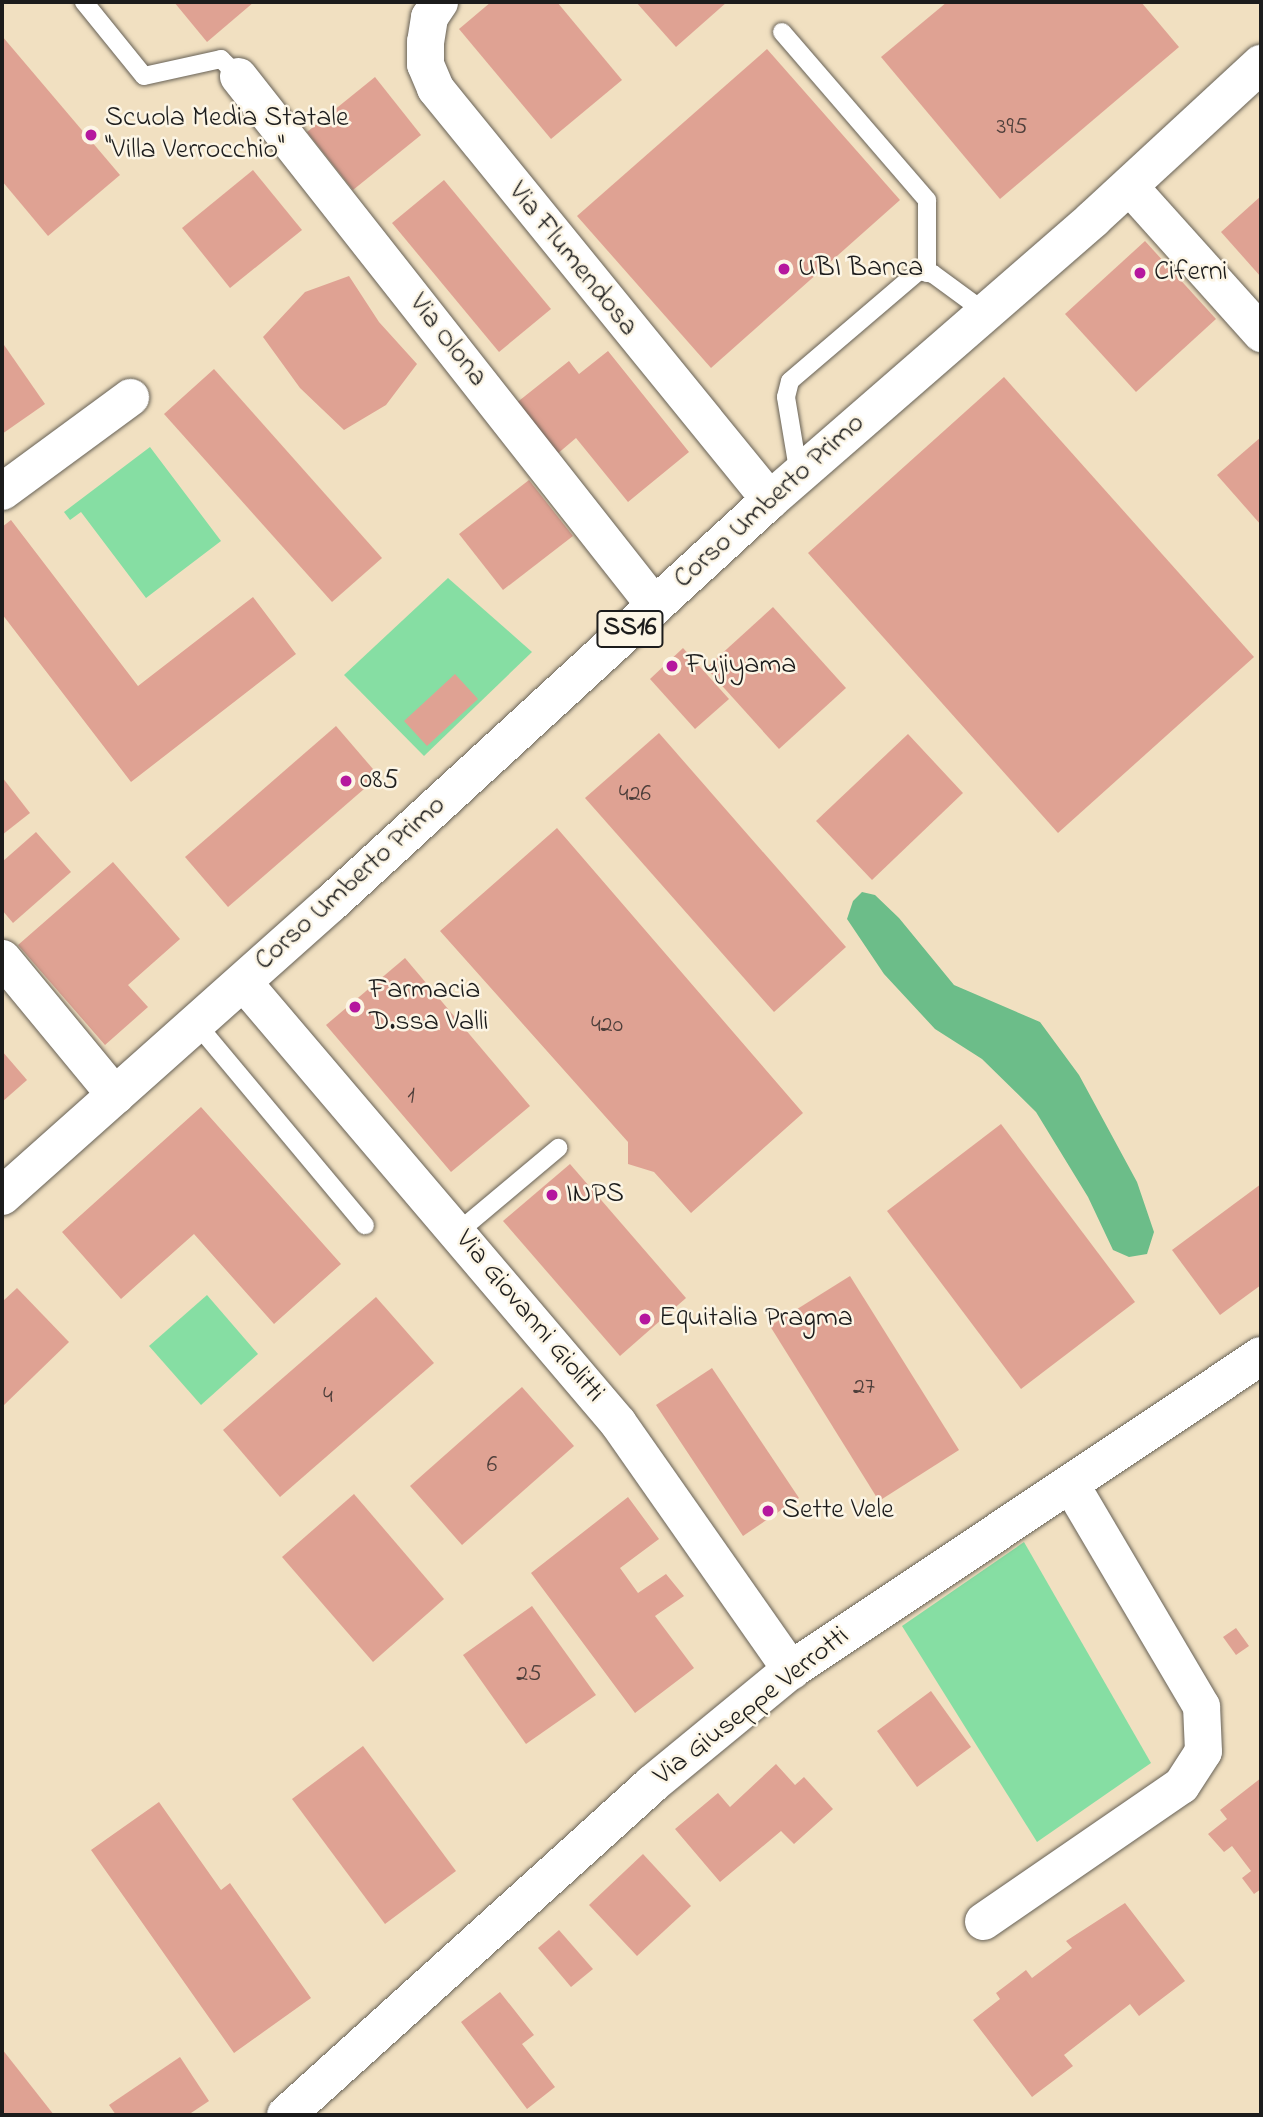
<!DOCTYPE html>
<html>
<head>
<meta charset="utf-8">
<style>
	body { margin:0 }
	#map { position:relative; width:1263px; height:2117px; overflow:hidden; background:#f1e0c1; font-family:"Indie Flower",sans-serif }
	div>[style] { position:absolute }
	.green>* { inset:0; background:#86dea3 }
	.forest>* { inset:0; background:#6cbd89 }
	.building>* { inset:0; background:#dfa293 }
	.roads { filter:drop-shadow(0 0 2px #676156) drop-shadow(0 0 2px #676156) }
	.service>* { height:18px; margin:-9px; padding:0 9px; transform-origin:9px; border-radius:9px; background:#fff }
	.minor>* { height:37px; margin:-18.5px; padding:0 18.5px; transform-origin:18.5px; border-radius:18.5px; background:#fff }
	.tertiary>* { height:38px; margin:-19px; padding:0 19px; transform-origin:19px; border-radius:19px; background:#fff }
	.primary>* { height:38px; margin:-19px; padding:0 19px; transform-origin:19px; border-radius:19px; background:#fff }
	.dots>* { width:19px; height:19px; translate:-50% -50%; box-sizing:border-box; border:4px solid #fcf5e5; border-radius:50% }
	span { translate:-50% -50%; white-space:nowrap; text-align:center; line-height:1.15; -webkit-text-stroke:5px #fcf5e5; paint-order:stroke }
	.number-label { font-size:24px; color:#4d3e3a }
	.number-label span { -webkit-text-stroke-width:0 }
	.shield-label span { padding:2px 5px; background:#fcf5e5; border:2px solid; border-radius:5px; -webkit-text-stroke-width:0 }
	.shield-label { font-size:26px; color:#1c1c1c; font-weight:700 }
	.poi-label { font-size:28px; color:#1c1c1c }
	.left { translate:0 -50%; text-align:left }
	.street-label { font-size:28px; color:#1c1c1c }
	.frame { position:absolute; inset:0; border:4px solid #1c1c1c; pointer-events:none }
</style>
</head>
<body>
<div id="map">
	<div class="green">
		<i style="clip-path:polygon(150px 447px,221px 541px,146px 598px,81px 512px,70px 520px,64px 512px)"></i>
		<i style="clip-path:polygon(448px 578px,532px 652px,424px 756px,344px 675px)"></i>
		<i style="clip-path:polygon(207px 1295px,258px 1354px,201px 1405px,149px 1346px)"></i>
		<i style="clip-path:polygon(1024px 1542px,1151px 1763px,1037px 1842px,902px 1626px)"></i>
	</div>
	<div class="forest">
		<i style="clip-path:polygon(862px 892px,875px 895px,899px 918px,954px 985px,1040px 1022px,1079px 1075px,1137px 1182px,1154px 1232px,1147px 1254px,1129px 1257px,1113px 1250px,1088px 1197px,1036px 1112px,982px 1059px,935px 1029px,884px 974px,847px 919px,853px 901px)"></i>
	</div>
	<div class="building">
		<i style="clip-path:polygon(174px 2px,254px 2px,207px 42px)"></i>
		<i style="clip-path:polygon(491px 2px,557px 2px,622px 80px,551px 139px,459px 29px)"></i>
		<i style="clip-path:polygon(636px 2px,727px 2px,676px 47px)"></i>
		<i style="clip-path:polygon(947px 2px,1141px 2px,1179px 47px,1000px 199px,881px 57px)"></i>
		<i style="clip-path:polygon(2px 36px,120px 175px,48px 236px,2px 181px)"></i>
		<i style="clip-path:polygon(767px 49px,900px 200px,711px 368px,577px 216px)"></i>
		<i style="clip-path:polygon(375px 77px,421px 135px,353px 190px,307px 132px)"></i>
		<i style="clip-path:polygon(253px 170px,302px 230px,230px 288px,182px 228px)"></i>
		<i style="clip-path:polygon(444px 180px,551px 309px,499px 352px,392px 223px)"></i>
		<i style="clip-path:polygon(1261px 196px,1261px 277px,1221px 232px)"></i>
		<i style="clip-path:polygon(1145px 241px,1216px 319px,1136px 392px,1065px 314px)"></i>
		<i style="clip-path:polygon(349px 276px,379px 322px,417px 364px,386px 405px,344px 430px,300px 388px,263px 337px,305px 292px)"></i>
		<i style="clip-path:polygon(2px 342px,45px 404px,2px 434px)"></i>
		<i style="clip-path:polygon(608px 351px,689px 452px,628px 502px,576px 438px,556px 455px,515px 404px,569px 361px,579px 374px)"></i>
		<i style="clip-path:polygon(214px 369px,382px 558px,332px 602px,164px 414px)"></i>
		<i style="clip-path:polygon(1004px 377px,1254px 657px,1058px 833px,808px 553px)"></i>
		<i style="clip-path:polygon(1261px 437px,1261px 525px,1217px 475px)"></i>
		<i style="clip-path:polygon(529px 480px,573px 536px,503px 590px,459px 534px)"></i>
		<i style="clip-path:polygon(11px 520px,138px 686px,253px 597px,296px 654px,131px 782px,2px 614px,2px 527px)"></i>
		<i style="clip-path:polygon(773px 607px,846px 688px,779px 749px,706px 668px)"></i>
		<i style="clip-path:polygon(683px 648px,729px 699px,695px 729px,650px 679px)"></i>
		<i style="clip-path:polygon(455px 674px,478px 699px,427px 746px,404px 721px)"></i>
		<i style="clip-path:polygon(336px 726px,379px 776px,228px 907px,185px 857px)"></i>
		<i style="clip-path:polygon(659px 733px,846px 947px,774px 1012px,585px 798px)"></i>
		<i style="clip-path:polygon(908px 734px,963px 793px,872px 880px,816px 821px)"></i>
		<i style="clip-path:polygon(2px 777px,30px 813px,2px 835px)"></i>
		<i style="clip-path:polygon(557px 828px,803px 1113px,691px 1213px,654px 1172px,628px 1164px,628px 1142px,440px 931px)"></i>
		<i style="clip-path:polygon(36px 832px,71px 872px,13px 923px,2px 910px,2px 862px)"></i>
		<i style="clip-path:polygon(113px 862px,180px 939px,128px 985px,148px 1007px,105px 1045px,18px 945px)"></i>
		<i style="clip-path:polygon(405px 958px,530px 1106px,451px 1172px,326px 1025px)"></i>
		<i style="clip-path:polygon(2px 1051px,27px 1080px,2px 1102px)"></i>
		<i style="clip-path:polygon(201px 1107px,341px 1264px,274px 1324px,194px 1234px,121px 1299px,62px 1232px)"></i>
		<i style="clip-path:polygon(1001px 1124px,1135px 1302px,1021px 1389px,887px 1211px)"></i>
		<i style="clip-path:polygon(570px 1164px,686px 1298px,620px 1356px,503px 1221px)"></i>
		<i style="clip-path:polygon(1261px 1184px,1261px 1285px,1220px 1315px,1172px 1250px)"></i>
		<i style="clip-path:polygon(850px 1276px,959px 1450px,879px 1501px,770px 1326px)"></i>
		<i style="clip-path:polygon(17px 1288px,69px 1342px,2px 1407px,2px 1302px)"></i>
		<i style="clip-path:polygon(376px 1297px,434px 1363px,280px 1497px,223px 1430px)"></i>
		<i style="clip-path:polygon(712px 1368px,799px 1498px,743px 1536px,656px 1405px)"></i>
		<i style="clip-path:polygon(522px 1387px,574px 1446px,462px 1545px,410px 1486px)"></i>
		<i style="clip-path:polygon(354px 1494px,444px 1599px,373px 1662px,282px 1557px)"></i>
		<i style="clip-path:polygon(628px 1497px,659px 1539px,620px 1568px,638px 1593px,666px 1574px,684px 1596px,655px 1616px,694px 1668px,635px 1713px,531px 1573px)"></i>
		<i style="clip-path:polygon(532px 1606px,596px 1695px,526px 1744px,463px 1655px)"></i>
		<i style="clip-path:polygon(1236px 1628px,1249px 1646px,1236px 1655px,1223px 1637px)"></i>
		<i style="clip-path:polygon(931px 1691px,971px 1747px,917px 1787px,877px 1731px)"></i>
		<i style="clip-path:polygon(363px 1746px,456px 1871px,385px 1924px,292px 1799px)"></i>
		<i style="clip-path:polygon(776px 1764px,795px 1785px,804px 1777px,833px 1809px,794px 1844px,781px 1831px,720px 1882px,675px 1829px,718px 1793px,730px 1807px)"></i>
		<i style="clip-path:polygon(1261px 1778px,1261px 1889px,1254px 1894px,1242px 1878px,1251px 1871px,1232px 1846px,1224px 1852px,1208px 1834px,1227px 1819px,1220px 1810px)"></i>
		<i style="clip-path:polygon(159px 1802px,221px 1890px,230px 1883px,311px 1998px,234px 2053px,91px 1850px)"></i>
		<i style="clip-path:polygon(643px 1854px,691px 1906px,637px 1956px,589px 1905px)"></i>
		<i style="clip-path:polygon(1125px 1903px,1185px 1981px,1139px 2016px,1130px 2004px,1064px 2055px,1073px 2066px,1032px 2097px,973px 2020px,1000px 1999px,996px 1993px,1026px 1970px,1032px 1978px,1072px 1948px,1066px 1941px)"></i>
		<i style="clip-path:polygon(559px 1930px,593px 1969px,571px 1987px,538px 1948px)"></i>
		<i style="clip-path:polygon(500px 1992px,534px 2035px,522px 2044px,555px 2087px,527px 2109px,461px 2022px)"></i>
		<i style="clip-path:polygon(2px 2049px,54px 2115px,2px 2115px)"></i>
		<i style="clip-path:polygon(180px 2057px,209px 2101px,188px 2115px,116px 2115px,109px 2105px)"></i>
	</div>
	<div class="roads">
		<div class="service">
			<i style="left:84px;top:2px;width:95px;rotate:51deg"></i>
			<i style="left:144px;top:76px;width:79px;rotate:-12.4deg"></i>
			<i style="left:221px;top:59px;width:24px;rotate:45deg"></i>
			<i style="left:782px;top:32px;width:222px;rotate:49.2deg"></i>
			<i style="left:927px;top:200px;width:73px;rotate:90deg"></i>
			<i style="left:799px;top:475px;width:79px;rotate:-99.5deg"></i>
			<i style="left:786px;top:397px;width:16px;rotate:-76deg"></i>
			<i style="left:790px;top:381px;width:170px;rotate:-40.5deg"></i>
			<i style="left:919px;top:271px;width:14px;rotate:12deg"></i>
			<i style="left:933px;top:274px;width:66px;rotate:36.3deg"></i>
			<i style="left:195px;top:1022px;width:265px;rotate:50.1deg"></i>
			<i style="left:458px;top:1232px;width:131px;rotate:-40deg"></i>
		</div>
		<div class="minor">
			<i style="left:439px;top:2px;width:18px;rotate:124deg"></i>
			<i style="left:429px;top:17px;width:24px;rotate:99deg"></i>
			<i style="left:425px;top:41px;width:23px;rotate:90deg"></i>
			<i style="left:425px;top:64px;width:26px;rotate:67deg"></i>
			<i style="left:435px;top:88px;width:531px;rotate:50.89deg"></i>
			<i style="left:238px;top:76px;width:674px;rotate:51.8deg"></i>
			<i style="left:1129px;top:186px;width:198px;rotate:48.1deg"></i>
			<i style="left:2px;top:491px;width:159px;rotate:-36.3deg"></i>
			<i style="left:2px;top:958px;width:178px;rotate:50.5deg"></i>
			<i style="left:243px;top:982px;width:579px;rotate:49.62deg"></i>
			<i style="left:618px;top:1423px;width:302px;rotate:55deg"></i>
			<i style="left:983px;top:1921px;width:240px;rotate:-34.5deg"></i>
			<i style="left:1181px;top:1785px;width:40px;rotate:-57.1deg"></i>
			<i style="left:1203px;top:1751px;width:45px;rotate:-92.5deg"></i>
			<i style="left:1201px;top:1706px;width:258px;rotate:-120.5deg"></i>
		</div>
		<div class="tertiary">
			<i style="left:286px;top:2115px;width:493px;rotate:-42.1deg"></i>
			<i style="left:652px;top:1784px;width:180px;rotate:-39.4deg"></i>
			<i style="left:791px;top:1670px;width:565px;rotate:-33.75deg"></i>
		</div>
		<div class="primary">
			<i style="left:2px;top:1196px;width:439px;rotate:-41.7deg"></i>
			<i style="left:330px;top:904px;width:597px;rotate:-42.56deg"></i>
			<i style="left:770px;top:500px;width:428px;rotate:-41deg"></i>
			<i style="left:1093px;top:219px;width:229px;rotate:-42.7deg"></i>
		</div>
	</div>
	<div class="dots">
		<i style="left:91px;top:135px;background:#b5179e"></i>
		<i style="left:784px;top:269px;background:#b5179e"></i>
		<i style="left:1140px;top:273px;background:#b5179e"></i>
		<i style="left:672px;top:666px;background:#b5179e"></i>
		<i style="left:346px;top:781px;background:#b5179e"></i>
		<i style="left:355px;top:1007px;background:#b5179e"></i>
		<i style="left:552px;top:1195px;background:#b5179e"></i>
		<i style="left:645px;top:1319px;background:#b5179e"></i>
		<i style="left:768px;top:1511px;background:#b5179e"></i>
	</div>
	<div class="number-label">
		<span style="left:1012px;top:128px">395</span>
		<span style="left:635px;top:795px">426</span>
		<span style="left:607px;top:1026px">420</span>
		<span style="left:411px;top:1097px">1</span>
		<span style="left:864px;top:1388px">27</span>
		<span style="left:328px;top:1397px">4</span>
		<span style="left:492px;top:1466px">6</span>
		<span style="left:529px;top:1675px">25</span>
	</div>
	<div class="shield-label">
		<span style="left:630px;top:629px">SS16</span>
	</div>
	<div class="poi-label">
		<span class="left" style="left:105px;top:135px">Scuola Media Statale<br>"Villa Verrocchio"</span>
		<span class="left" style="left:798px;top:269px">UBI Banca</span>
		<span class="left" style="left:1154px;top:273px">Ciferni</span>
		<span class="left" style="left:686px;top:666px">Fujiyama</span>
		<span class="left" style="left:360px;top:781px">085</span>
		<span class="left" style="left:369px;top:1007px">Farmacia<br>D.ssa Valli</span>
		<span class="left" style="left:566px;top:1195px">INPS</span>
		<span class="left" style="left:659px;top:1319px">Equitalia Pragma</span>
		<span class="left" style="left:782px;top:1511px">Sette Vele</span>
	</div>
	<div class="street-label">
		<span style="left:572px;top:260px;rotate:51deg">Via Flumendosa</span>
		<span style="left:447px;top:341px;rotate:52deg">Via Olona</span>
		<span style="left:770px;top:502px;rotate:-42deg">Corso Umberto Primo</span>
		<span style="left:351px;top:884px;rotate:-42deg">Corso Umberto Primo</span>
		<span style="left:529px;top:1317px;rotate:50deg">Via Giovanni Giolitti</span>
		<span style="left:752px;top:1707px;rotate:-38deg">Via Giuseppe Verrotti</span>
	</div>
	<div class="frame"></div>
</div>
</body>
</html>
